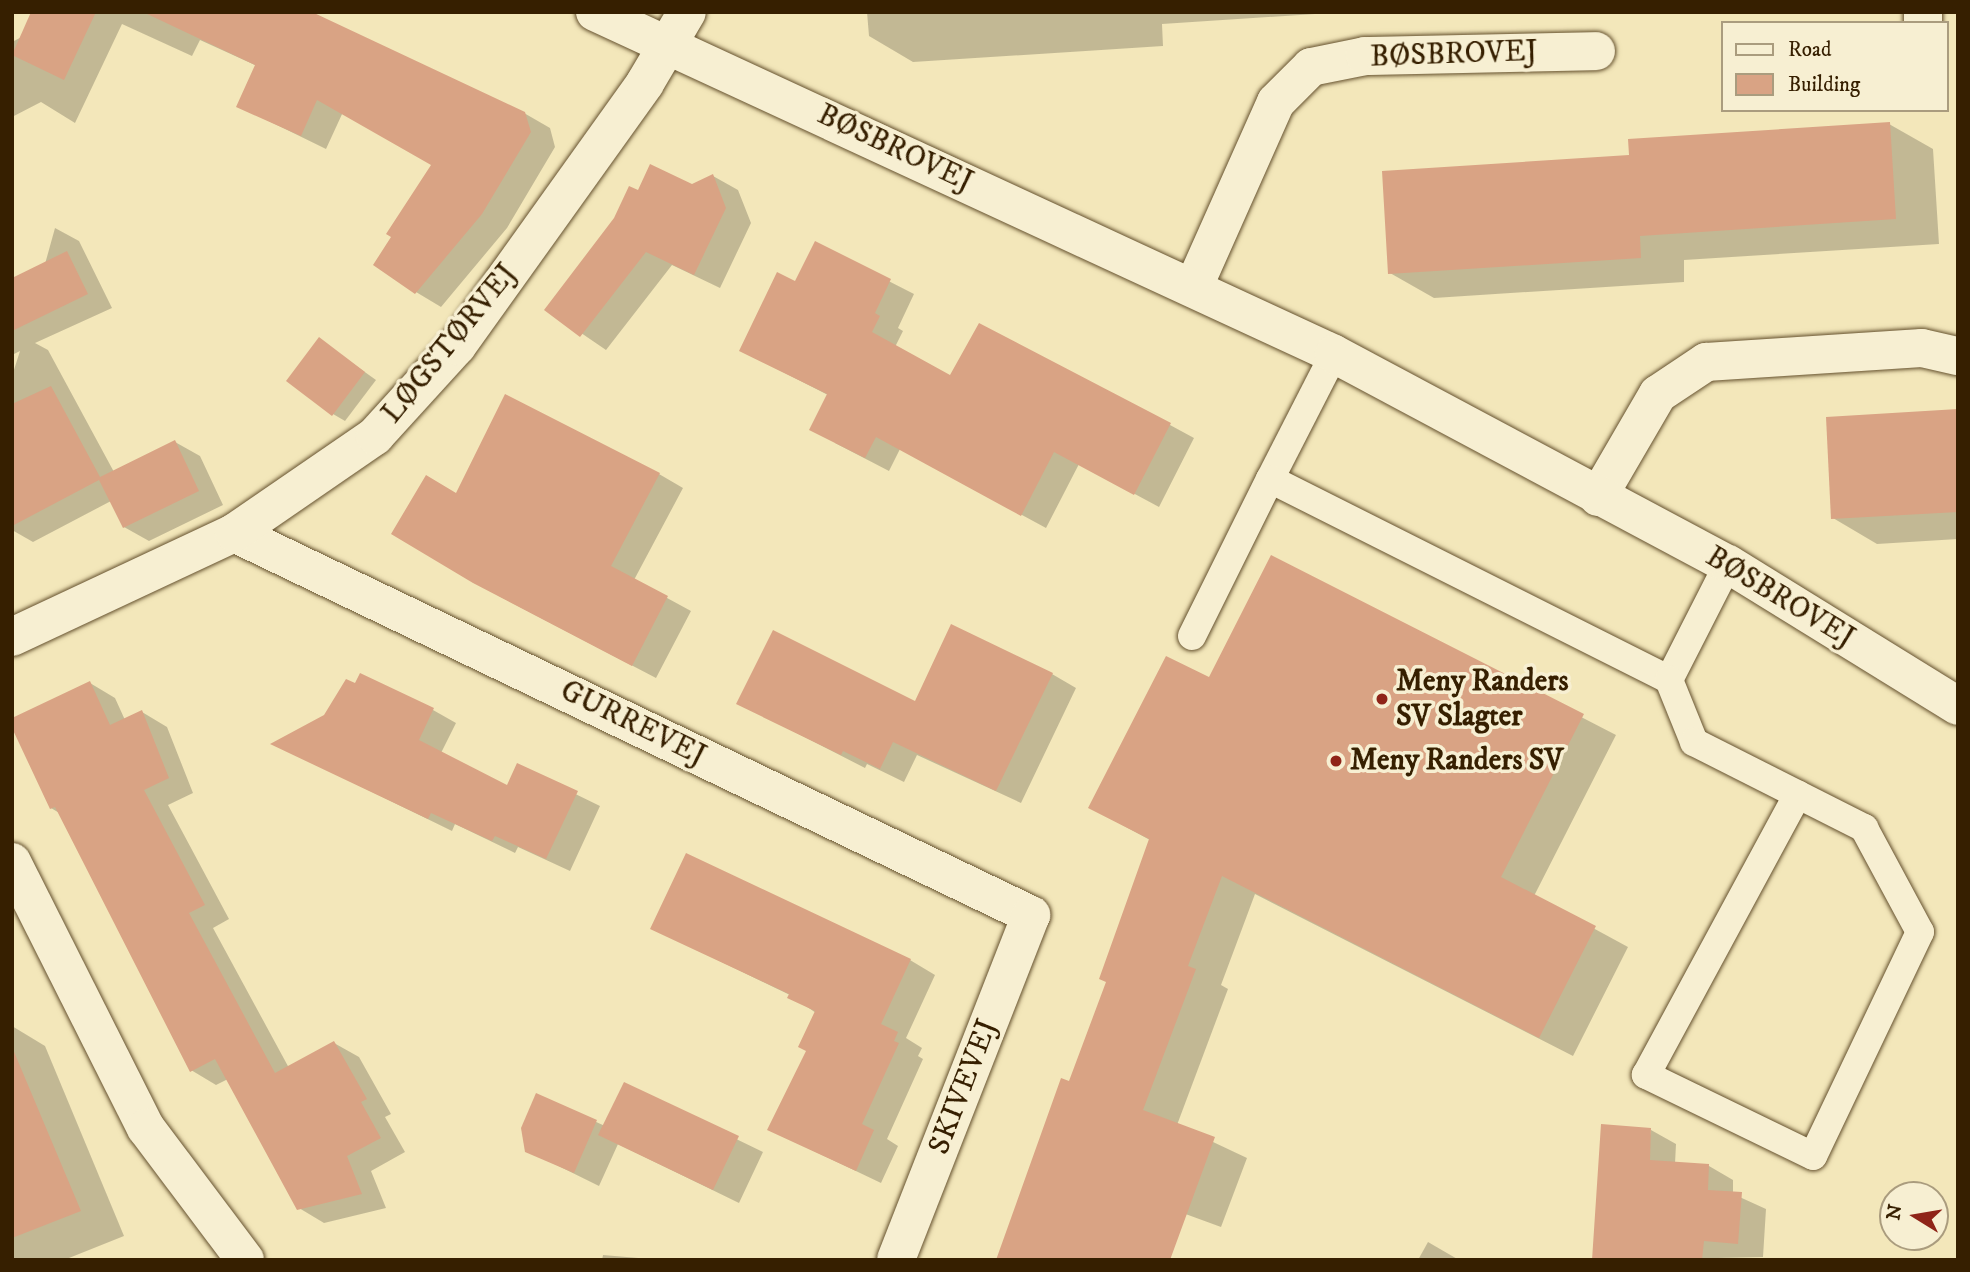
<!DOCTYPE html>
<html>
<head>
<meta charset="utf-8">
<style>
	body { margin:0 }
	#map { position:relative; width:1970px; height:1272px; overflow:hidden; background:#f3e7ba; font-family:"IM FELL DW Pica",serif }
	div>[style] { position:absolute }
	.shadow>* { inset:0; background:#0003 }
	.building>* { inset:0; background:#d9a384 }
	.roads { filter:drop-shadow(0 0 2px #65512e) drop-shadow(0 0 2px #65512e) }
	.lane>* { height:28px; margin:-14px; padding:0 14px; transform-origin:14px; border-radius:14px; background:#f7efd2 }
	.street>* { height:38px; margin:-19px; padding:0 19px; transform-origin:19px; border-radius:19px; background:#f7efd2 }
	.secondary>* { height:38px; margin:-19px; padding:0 19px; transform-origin:19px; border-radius:19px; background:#f7efd2 }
	.dots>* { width:19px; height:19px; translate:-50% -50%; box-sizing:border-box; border:4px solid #f7efd2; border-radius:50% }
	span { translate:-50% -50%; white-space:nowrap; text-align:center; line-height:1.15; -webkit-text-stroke:7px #f7efd2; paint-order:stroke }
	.street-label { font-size:30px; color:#361f00 }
	.poi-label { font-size:30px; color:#361f00; font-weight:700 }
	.left { translate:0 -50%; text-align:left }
	.frame { position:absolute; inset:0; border:14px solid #361f00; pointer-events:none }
	.legend { position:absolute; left:1721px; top:21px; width:228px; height:91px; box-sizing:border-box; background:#f7efd2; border:2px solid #aa9c7e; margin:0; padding:9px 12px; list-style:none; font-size:21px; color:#361f00 }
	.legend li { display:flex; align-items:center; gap:14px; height:35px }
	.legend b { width:35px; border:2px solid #aa9c7e }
	.north { position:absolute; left:1879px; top:1181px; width:70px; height:70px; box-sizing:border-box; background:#f7efd2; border:2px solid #aa9c7e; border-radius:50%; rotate:281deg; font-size:19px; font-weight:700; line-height:28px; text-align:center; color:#361f00 }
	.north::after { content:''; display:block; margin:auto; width:24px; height:32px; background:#8f2418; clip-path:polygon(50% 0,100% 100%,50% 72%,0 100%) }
</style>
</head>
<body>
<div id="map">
	<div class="shadow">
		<i style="clip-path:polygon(33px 12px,309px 12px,524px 113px,550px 128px,555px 147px,507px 228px,441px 307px,416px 292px,433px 164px,343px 112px,326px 149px,238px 106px,257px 66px,200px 40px,192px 56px,122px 24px,75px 123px,41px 102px,12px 117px,12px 42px,35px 30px)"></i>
		<i style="clip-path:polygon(867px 12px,1345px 12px,1162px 24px,1163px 46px,913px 62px,869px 36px)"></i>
		<i style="clip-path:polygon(1889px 124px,1933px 149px,1939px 244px,1684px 260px,1684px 282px,1434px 298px,1390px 273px)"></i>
		<i style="clip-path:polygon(713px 176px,738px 190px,751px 223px,720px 288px,672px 265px,606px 350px,546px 309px,639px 192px,692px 186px)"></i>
		<i style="clip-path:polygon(55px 228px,79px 241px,112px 308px,35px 343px,48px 350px,114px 472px,175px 442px,200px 456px,223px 505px,149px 541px,124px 527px,111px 501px,33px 542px,12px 530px,12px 376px,20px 351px,12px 355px,12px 280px,45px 264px)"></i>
		<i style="clip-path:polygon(816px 244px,914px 294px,898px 328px,903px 331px,895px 347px,950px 378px,1170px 425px,1194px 438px,1159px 507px,1079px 464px,1046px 528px,900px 449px,889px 471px,835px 443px,828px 395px,742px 351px,796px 283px)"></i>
		<i style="clip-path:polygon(320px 340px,376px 380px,345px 421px,333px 414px)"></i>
		<i style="clip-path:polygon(1958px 410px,1958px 539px,1877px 544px,1833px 518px)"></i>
		<i style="clip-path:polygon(659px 474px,683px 488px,634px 580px,691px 611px,656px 678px,499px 596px,457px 494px)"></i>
		<i style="clip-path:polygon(1271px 557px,1616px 735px,1534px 896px,1628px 947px,1573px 1056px,1255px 894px,1221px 985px,1228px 989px,1177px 1125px,1247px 1158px,1221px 1227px,1180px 1212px,1070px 1083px,1108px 982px,1150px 840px,1091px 808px,1210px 680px)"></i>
		<i style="clip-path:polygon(1052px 674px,1076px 688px,1021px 803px,917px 755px,904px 782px,867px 764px,865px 768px,738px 703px,916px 703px)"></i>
		<i style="clip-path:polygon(90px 683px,115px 698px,125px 720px,142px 712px,167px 727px,193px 793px,168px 805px,229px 919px,213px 928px,289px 1068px,334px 1043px,359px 1057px,391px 1114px,385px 1117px,405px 1152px,371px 1171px,386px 1208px,324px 1223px,299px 1208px,228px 1079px,216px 1085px,191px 1070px,61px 814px,51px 808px)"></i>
		<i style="clip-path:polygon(433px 710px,456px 723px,441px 753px,508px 788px,518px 766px,600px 806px,570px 871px,518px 847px,515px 853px,455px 824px,452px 831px,274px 744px)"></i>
		<i style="clip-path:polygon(652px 928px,910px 960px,935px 975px,906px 1038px,922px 1048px,918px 1056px,923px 1059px,887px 1139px,898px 1146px,881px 1183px,770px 1130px,808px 1051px,816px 1013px,790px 995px)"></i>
		<i style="clip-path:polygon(12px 1026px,45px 1046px,124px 1236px,64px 1260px,12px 1260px)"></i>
		<i style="clip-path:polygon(625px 1085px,763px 1152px,739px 1203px,618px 1144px,599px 1186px,526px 1150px,537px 1095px,605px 1126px)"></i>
		<i style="clip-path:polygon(1651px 1130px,1676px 1144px,1675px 1164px,1709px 1166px,1733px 1180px,1733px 1194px,1766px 1209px,1763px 1257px,1628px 1260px)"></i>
		<i style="clip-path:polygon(1428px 1242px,1459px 1260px,1418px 1260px)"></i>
		<i style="clip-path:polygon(603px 1255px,650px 1259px,652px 1260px,602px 1260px)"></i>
	</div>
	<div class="building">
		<i style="clip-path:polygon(31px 12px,96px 12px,64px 80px,12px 55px)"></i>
		<i style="clip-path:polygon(143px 12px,312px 12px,525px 112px,531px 132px,482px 214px,415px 294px,373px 265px,391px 237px,386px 234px,431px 165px,317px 100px,301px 136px,236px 107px,255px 65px)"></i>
		<i style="clip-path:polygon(1890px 122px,1896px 219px,1640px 236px,1641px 258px,1388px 274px,1382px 171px,1629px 155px,1628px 139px)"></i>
		<i style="clip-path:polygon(650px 164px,692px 184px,713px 174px,726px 208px,694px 275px,646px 252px,580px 337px,544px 310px,614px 218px,629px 186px,638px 190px)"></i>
		<i style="clip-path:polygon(815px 241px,891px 279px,875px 313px,880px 316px,872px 332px,950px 375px,979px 323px,1171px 423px,1134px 495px,1054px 452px,1021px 516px,876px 437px,865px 458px,809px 430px,827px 394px,739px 351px,777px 272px,795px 281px)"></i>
		<i style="clip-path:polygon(67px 251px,88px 294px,12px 331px,12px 278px)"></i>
		<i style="clip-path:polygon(319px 337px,365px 372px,332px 416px,286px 381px)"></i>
		<i style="clip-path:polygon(51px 386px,100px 477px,175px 440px,199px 491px,123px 528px,99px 480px,12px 526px,12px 404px)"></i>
		<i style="clip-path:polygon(505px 394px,660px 473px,611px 566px,668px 596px,632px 666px,473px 583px,391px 534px,426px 475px,456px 493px)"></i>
		<i style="clip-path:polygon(1958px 409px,1958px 512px,1831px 519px,1826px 417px)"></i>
		<i style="clip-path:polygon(1271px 555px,1584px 714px,1501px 877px,1596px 926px,1539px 1038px,1222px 876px,1188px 966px,1196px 969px,1143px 1110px,1215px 1137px,1170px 1260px,996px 1260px,1061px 1078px,1069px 1081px,1106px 982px,1099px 979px,1149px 839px,1088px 808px,1166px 656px,1209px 677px)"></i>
		<i style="clip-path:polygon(951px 624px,1053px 673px,996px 791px,893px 742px,880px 769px,843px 751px,841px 755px,736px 704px,773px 630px,915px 701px)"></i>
		<i style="clip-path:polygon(360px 673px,434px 708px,419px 740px,507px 785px,517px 763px,578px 791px,546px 859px,495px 836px,492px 841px,431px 813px,428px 819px,270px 744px,324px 715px,346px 679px,355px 683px)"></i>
		<i style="clip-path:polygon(90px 681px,110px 725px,142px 710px,169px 778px,144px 790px,205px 905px,189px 913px,275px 1073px,334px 1041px,367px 1099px,361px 1102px,381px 1138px,347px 1156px,362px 1194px,297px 1210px,215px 1059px,190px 1072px,55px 807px,50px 809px,12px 728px,12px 718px)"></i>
		<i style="clip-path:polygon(686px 853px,911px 959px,881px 1024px,898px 1032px,894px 1041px,899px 1043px,862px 1124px,874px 1130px,856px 1171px,767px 1130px,806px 1051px,798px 1047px,815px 1011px,787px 998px,789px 994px,650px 929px)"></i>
		<i style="clip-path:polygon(12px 1047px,81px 1211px,12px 1238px)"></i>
		<i style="clip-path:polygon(624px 1082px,739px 1136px,713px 1190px,598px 1135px)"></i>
		<i style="clip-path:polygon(536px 1093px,597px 1120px,574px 1173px,525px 1152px,521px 1128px)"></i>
		<i style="clip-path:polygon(1601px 1124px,1651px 1128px,1650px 1160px,1709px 1164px,1708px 1190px,1742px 1192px,1738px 1244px,1704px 1241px,1702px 1260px,1592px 1260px)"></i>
	</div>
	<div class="roads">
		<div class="lane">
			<i style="left:1334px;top:354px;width:140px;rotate:117.1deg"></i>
			<i style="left:1270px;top:479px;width:447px;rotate:26.7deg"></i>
			<i style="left:1669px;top:680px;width:130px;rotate:-63deg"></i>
			<i style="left:1192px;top:636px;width:175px;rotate:-63.6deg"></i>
			<i style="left:1669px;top:680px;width:67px;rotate:68deg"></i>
			<i style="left:1694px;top:742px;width:191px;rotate:26.8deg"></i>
			<i style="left:1864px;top:828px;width:118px;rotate:61.7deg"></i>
			<i style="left:1920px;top:932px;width:248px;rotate:115.5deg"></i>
			<i style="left:1813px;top:1156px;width:186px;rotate:-154.1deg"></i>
			<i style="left:1646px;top:1075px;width:319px;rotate:-61.6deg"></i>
		</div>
		<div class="street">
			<i style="left:1923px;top:12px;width:11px;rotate:90deg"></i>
			<i style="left:1194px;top:286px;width:201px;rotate:-66deg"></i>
			<i style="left:1276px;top:102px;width:49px;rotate:-45deg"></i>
			<i style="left:1311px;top:67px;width:55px;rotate:-11.5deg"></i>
			<i style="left:1365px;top:56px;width:231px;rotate:-1.2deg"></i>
			<i style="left:1598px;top:497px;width:119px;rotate:-59.8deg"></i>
			<i style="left:1658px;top:394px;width:58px;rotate:-33.7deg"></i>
			<i style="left:1706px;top:362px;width:216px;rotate:-3.7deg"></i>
			<i style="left:1922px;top:348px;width:37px;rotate:13deg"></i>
			<i style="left:234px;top:533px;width:884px;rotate:25.61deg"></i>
			<i style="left:1031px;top:915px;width:370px;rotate:111.4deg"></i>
			<i style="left:12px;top:637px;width:245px;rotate:-25.1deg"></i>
			<i style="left:234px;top:533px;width:171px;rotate:-34.5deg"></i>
			<i style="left:375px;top:436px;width:122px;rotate:-47.7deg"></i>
			<i style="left:457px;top:346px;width:323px;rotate:-54.4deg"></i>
			<i style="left:645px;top:83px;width:82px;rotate:-59.4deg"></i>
		</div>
		<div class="secondary">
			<i style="left:595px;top:12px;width:814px;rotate:24.83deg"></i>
			<i style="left:1334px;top:354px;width:446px;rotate:28.1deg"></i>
			<i style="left:1728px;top:564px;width:270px;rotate:31.7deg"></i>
			<i style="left:12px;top:862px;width:298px;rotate:63.3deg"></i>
			<i style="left:146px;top:1128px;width:165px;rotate:53.1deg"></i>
		</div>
	</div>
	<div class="dots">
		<i style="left:1382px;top:699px;background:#8f2418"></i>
		<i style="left:1336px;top:761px;background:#8f2418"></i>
	</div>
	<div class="street-label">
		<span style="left:1454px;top:55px;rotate:-2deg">BØSBROVEJ</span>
		<span style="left:895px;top:149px;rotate:25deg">BØSBROVEJ</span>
		<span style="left:450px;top:344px;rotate:-51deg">LØGSTØRVEJ</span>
		<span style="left:1780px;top:598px;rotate:31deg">BØSBROVEJ</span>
		<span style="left:633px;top:724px;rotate:26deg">GURREVEJ</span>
		<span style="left:964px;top:1087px;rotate:-69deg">SKIVEVEJ</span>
	</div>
	<div class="poi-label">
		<span class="left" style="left:1396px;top:699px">Meny Randers<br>SV Slagter</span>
		<span class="left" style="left:1350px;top:761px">Meny Randers SV</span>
	</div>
	<div class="frame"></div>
	<ul class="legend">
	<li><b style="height:9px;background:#f7efd2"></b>Road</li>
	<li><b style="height:19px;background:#d9a384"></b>Building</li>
	</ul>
	<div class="north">N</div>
</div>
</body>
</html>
